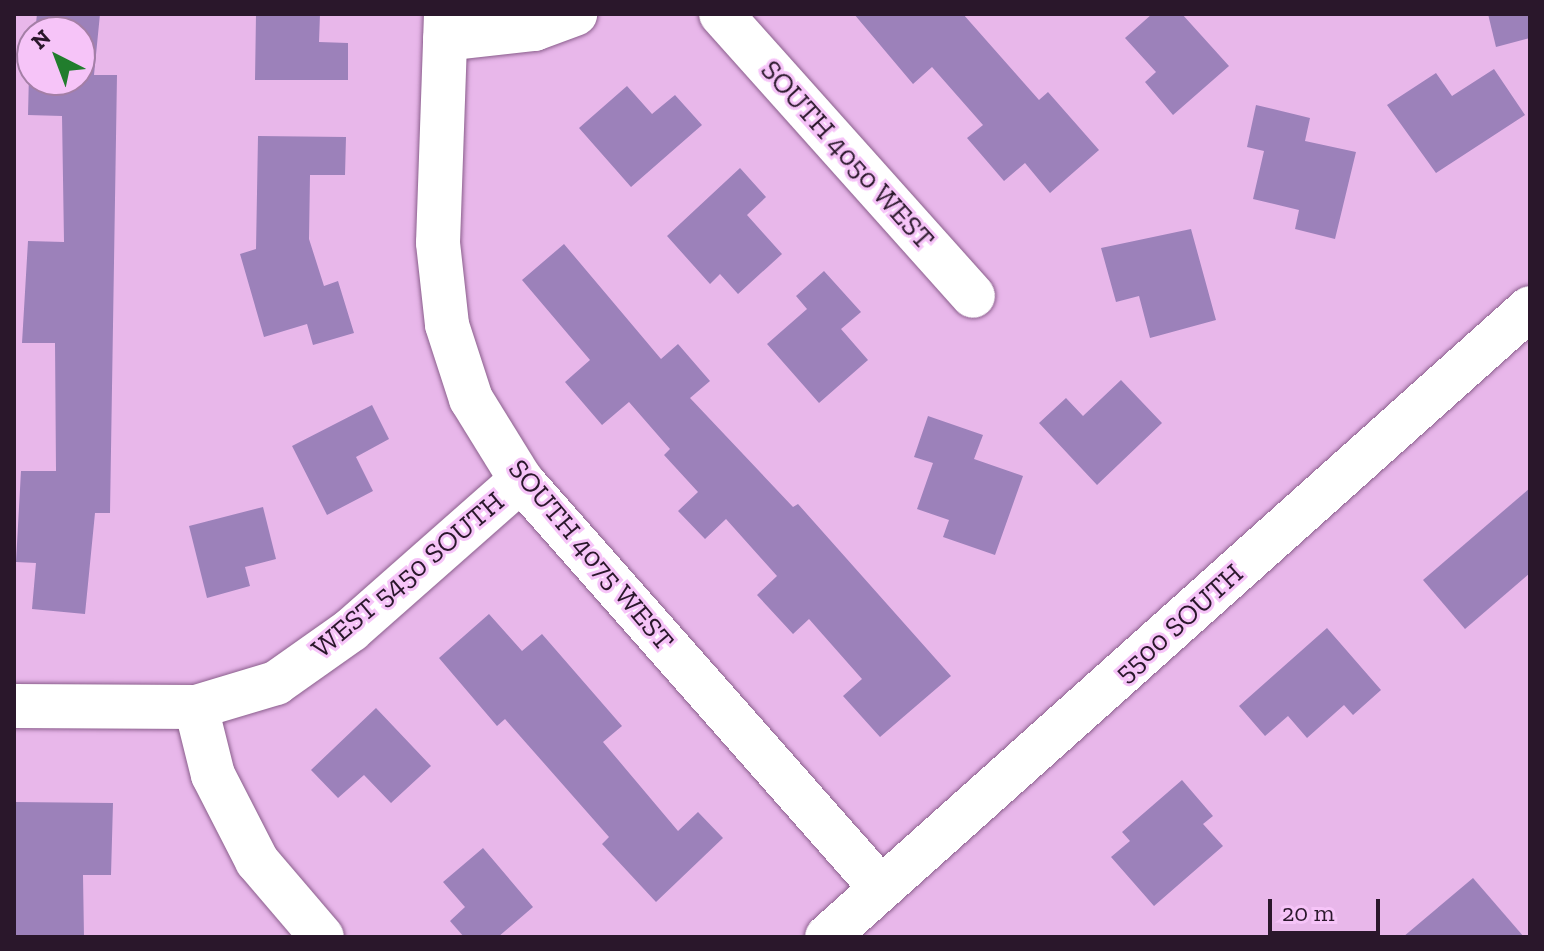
<!DOCTYPE html>
<html>
<head>
<meta charset="utf-8">
<style>
	body { margin:0 }
	#map { position:relative; width:1544px; height:951px; overflow:hidden; background:#e8b7ea; font-family:"Zilla Slab",serif }
	div>[style] { position:absolute }
	.building>* { inset:0; background:#9c81ba }
	.roads { filter:drop-shadow(0 0 2px #8a5e8c) drop-shadow(0 0 2px #8a5e8c) }
	.minor>* { height:44px; margin:-22px; padding:0 22px; transform-origin:22px; border-radius:22px; background:#fff }
	.major>* { height:44px; margin:-22px; padding:0 22px; transform-origin:22px; border-radius:22px; background:#fff }
	span { translate:-50% -50%; white-space:nowrap; text-align:center; line-height:1.15; -webkit-text-stroke:6px #f6c4f8; paint-order:stroke }
	.street-label { font-size:28px; color:#2a172b }
	.frame { position:absolute; inset:0; border:16px solid #2a172b; pointer-events:none }
	.north { position:absolute; left:16px; top:16px; width:80px; height:80px; box-sizing:border-box; background:#f6c4f8; border:2px solid #a47fa6; border-radius:50%; rotate:318deg; font-size:22px; font-weight:700; line-height:32px; text-align:center; color:#2a172b }
	.north::after { content:''; display:block; margin:auto; width:28px; height:36px; background:#217d2d; clip-path:polygon(50% 0,100% 100%,50% 72%,0 100%) }
	.scale { position:absolute; left:1268px; top:899px; width:112px; height:36px; box-sizing:border-box; border:4px solid #2a172b; border-top:0; padding-left:10px; font-size:24px; line-height:28px; white-space:nowrap; color:#2a172b; -webkit-text-stroke:6px #f6c4f8; paint-order:stroke }
</style>
</head>
<body>
<div id="map">
	<div class="building">
		<i style="clip-path:polygon(37px 14px,100px 14px,94px 75px,117px 75px,110px 513px,95px 513px,85px 614px,32px 609px,36px 563px,16px 562px,21px 471px,56px 471px,55px 343px,22px 343px,28px 241px,64px 242px,62px 116px,28px 115px,29px 73px,32px 68px,32px 80px,80px 80px,80px 32px,35px 32px)"></i>
		<i style="clip-path:polygon(256px 14px,320px 14px,319px 42px,348px 43px,348px 80px,255px 80px)"></i>
		<i style="clip-path:polygon(854px 14px,963px 14px,1039px 100px,1048px 92px,1099px 150px,1050px 193px,1025px 163px,1004px 181px,967px 138px,983px 125px,932px 67px,913px 84px)"></i>
		<i style="clip-path:polygon(1152px 14px,1182px 14px,1229px 66px,1173px 115px,1145px 82px,1156px 72px,1125px 38px)"></i>
		<i style="clip-path:polygon(1488px 14px,1530px 14px,1530px 38px,1496px 47px)"></i>
		<i style="clip-path:polygon(1494px 69px,1525px 115px,1436px 173px,1387px 105px,1436px 73px,1452px 96px)"></i>
		<i style="clip-path:polygon(627px 86px,652px 114px,675px 95px,702px 125px,631px 187px,579px 128px)"></i>
		<i style="clip-path:polygon(1256px 105px,1310px 118px,1305px 141px,1356px 152px,1335px 239px,1295px 229px,1299px 210px,1253px 199px,1264px 151px,1247px 147px)"></i>
		<i style="clip-path:polygon(258px 136px,346px 137px,345px 175px,310px 175px,309px 239px,324px 286px,338px 281px,354px 333px,313px 345px,307px 324px,264px 337px,240px 254px,256px 249px)"></i>
		<i style="clip-path:polygon(740px 168px,766px 197px,747px 215px,782px 254px,738px 294px,720px 274px,710px 284px,667px 236px)"></i>
		<i style="clip-path:polygon(1191px 229px,1216px 320px,1150px 338px,1139px 296px,1116px 302px,1101px 248px)"></i>
		<i style="clip-path:polygon(564px 244px,661px 359px,678px 344px,710px 381px,690px 398px,793px 507px,798px 504px,951px 676px,880px 737px,843px 696px,862px 679px,809px 619px,793px 634px,757px 595px,777px 576px,726px 519px,705px 539px,678px 511px,698px 492px,664px 455px,670px 449px,629px 402px,602px 425px,565px 382px,590px 360px,522px 280px)"></i>
		<i style="clip-path:polygon(824px 271px,861px 312px,841px 329px,868px 360px,819px 403px,767px 344px,807px 309px,796px 296px)"></i>
		<i style="clip-path:polygon(1121px 380px,1162px 423px,1097px 485px,1039px 423px,1066px 398px,1083px 416px)"></i>
		<i style="clip-path:polygon(372px 405px,389px 439px,356px 457px,373px 491px,327px 515px,292px 446px)"></i>
		<i style="clip-path:polygon(928px 416px,983px 435px,974px 459px,1023px 476px,995px 555px,943px 537px,949px 520px,917px 509px,933px 463px,914px 457px)"></i>
		<i style="clip-path:polygon(1530px 488px,1530px 573px,1465px 629px,1423px 580px)"></i>
		<i style="clip-path:polygon(263px 507px,276px 559px,245px 567px,250px 586px,207px 598px,189px 526px)"></i>
		<i style="clip-path:polygon(489px 614px,522px 651px,542px 634px,622px 726px,603px 742px,678px 831px,698px 812px,723px 838px,656px 902px,602px 844px,609px 837px,505px 719px,497px 726px,439px 658px)"></i>
		<i style="clip-path:polygon(1327px 628px,1381px 690px,1353px 715px,1344px 705px,1307px 738px,1288px 716px,1265px 736px,1239px 706px)"></i>
		<i style="clip-path:polygon(376px 708px,431px 766px,391px 803px,364px 775px,338px 798px,311px 770px)"></i>
		<i style="clip-path:polygon(1182px 780px,1213px 816px,1203px 824px,1223px 846px,1154px 906px,1111px 857px,1130px 841px,1122px 832px)"></i>
		<i style="clip-path:polygon(14px 802px,113px 803px,111px 875px,83px 875px,84px 937px,14px 937px)"></i>
		<i style="clip-path:polygon(483px 848px,533px 907px,498px 937px,464px 937px,450px 921px,465px 907px,443px 882px)"></i>
		<i style="clip-path:polygon(1473px 878px,1524px 937px,1403px 937px)"></i>
	</div>
	<div class="roads">
		<div class="minor">
			<i style="left:446px;top:14px;width:229px;rotate:92deg"></i>
			<i style="left:438px;top:243px;width:82px;rotate:83.7deg"></i>
			<i style="left:447px;top:325px;width:78px;rotate:72deg"></i>
			<i style="left:471px;top:399px;width:95px;rotate:58.3deg"></i>
			<i style="left:521px;top:480px;width:544px;rotate:48.58deg"></i>
			<i style="left:721px;top:14px;width:378px;rotate:48.2deg"></i>
			<i style="left:445px;top:39px;width:90px;rotate:-6.4deg"></i>
			<i style="left:534px;top:29px;width:44px;rotate:-20.1deg"></i>
			<i style="left:14px;top:706px;width:182px;rotate:0.3deg"></i>
			<i style="left:196px;top:707px;width:84px;rotate:-16.7deg"></i>
			<i style="left:276px;top:683px;width:92px;rotate:-35.2deg"></i>
			<i style="left:351px;top:630px;width:227px;rotate:-41.4deg"></i>
			<i style="left:196px;top:707px;width:70px;rotate:76deg"></i>
			<i style="left:213px;top:775px;width:97px;rotate:62.9deg"></i>
			<i style="left:257px;top:861px;width:100px;rotate:49.5deg"></i>
		</div>
		<div class="major">
			<i style="left:827px;top:937px;width:943px;rotate:-41.82deg"></i>
		</div>
	</div>
	<div class="street-label">
		<span style="left:847px;top:155px;rotate:48deg">SOUTH 4050 WEST</span>
		<span style="left:591px;top:555px;rotate:50deg">SOUTH 4075 WEST</span>
		<span style="left:408px;top:575px;rotate:-40deg">WEST 5450 SOUTH</span>
		<span style="left:1179px;top:623px;rotate:-42deg">5500 SOUTH</span>
	</div>
	<div class="frame"></div>
	<div class="north">N</div>
	<div class="scale">20 m</div>
</div>
</body>
</html>
